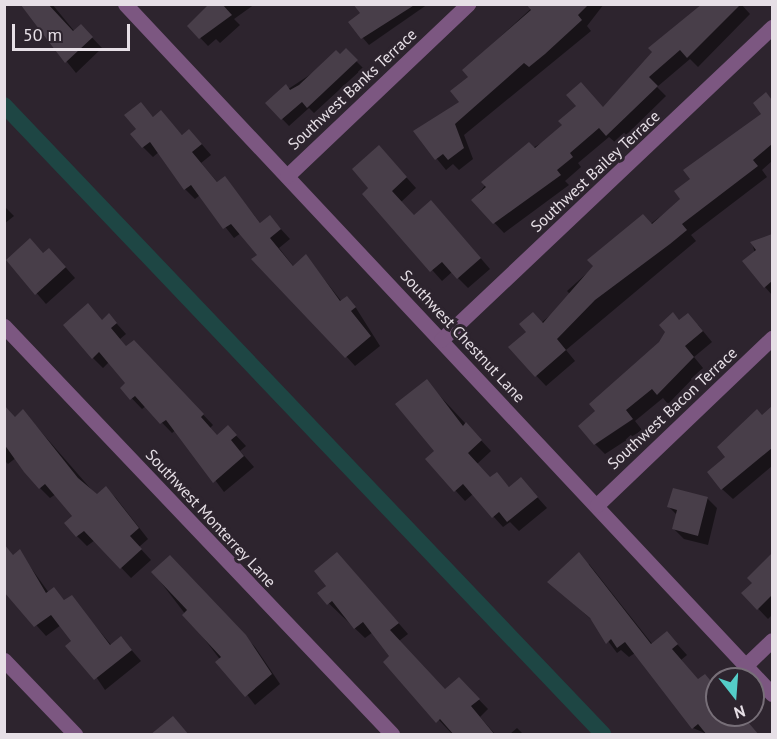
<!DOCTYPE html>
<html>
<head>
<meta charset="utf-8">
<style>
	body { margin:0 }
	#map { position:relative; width:777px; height:739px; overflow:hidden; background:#2d242e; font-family:"PT Sans",sans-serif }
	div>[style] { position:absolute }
	.shadow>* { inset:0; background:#0007 }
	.canal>* { height:16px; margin:-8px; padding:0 8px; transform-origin:8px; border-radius:8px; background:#1e4644 }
	.building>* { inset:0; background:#483e49 }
	.minor>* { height:15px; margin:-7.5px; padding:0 7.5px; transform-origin:7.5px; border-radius:7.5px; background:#7c5781 }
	span { translate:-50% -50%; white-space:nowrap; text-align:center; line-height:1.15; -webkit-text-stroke:6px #2d242e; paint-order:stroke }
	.street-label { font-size:16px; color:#e6dfe6 }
	.frame { position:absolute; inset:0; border:6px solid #e6dfe6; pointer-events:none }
	.north { position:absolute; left:705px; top:667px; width:60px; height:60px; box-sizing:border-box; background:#2d242e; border:2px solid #776f78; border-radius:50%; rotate:163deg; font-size:16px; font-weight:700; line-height:24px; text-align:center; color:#e6dfe6 }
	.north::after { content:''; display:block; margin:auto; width:21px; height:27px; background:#54cdc8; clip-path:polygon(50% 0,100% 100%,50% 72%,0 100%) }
	.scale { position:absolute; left:12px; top:24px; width:118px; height:27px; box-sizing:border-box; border:3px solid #e6dfe6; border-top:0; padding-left:8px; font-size:18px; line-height:21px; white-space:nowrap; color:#e6dfe6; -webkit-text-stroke:4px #2d242e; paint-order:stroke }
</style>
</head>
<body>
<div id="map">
	<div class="shadow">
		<i style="clip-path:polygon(20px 4px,52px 4px,75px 32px,81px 26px,102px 48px,76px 73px)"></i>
		<i style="clip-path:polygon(215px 4px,255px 4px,234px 19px,240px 25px,220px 43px,216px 39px,208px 46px,189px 26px)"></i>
		<i style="clip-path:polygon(386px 4px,428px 4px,369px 45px,350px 23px)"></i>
		<i style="clip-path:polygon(536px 4px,604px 4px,587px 26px,591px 31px,464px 135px,473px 159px,459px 170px,453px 164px,446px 170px,415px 132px,461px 102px,470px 77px,464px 70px)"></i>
		<i style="clip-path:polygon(706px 4px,741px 4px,750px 14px,698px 67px,690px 59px,657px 87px,666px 96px,617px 144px,609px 137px,578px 163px,581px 167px,565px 181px,569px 185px,504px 233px,473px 200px,502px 165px,604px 108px)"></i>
		<i style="clip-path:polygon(346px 51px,363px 68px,314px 113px,309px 108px,289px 126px,267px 103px)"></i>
		<i style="clip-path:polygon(766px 94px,772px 101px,772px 161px,762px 170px,767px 177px,691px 235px,696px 241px,566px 350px,575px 361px,546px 386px,510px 348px,573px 297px,567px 291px,595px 266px,682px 200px,692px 179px,764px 114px)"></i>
		<i style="clip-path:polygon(141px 104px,154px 118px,161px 112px,183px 136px,199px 141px,211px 155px,201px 163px,218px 183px,225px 178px,261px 224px,270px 217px,279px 227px,290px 239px,279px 248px,294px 267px,306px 256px,342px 302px,347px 298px,356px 308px,380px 346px,355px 366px,346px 356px,241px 233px,234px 238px,200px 195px,195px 199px,185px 189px,160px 151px,153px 157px,143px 147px)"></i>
		<i style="clip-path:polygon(389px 158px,416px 188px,401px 202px,414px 217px,441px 212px,490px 269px,468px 288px,452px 272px,442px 281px,364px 194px)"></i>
		<i style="clip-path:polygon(4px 206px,14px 216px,4px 224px)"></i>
		<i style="clip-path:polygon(772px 236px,772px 295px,765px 287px,752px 243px)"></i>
		<i style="clip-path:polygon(44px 254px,59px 260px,75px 278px,46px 304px,8px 260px)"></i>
		<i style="clip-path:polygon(109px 315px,126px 334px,120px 339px,127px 348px,134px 342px,213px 425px,210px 428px,217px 437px,228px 427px,246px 446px,240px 451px,254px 467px,224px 492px,177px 429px,172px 433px,146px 406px,142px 409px,122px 388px,128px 384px,109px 362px,103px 368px,93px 358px,103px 321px)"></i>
		<i style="clip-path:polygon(680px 321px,698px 325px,712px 342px,694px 357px,703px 368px,668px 404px,663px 398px,635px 421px,642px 430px,605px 454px,595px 444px,597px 412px)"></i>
		<i style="clip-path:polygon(426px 381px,491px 451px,477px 464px,490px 479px,497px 474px,510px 488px,521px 479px,547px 508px,519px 531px,510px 522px,503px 527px,473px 494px,465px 501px,455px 490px,436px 451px)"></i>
		<i style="clip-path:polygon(4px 407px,15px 418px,23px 411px,97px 496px,106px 488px,116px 498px,148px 539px,139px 547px,151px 560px,131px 578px,95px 540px,87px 546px,77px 536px,74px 516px,56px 494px,50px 498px,40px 488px,17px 457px,8px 464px,4px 460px)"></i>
		<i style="clip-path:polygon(772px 408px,772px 466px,733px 499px,722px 489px,728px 458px)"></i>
		<i style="clip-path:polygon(707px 498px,717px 508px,708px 545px,684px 539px,674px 529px,677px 515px,669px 507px)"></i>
		<i style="clip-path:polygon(19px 551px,49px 593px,53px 589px,65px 601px,71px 597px,112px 646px,121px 638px,141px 661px,105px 690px,61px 625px,46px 636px,4px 589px)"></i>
		<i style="clip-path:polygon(772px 556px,772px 615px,768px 619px,743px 593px,754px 583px,749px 578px)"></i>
		<i style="clip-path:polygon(170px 557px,255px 647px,280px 684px,255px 705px,153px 572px)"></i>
		<i style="clip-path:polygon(346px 563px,408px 634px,399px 641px,445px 691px,459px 679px,488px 709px,480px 717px,495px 734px,452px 734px,385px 662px,391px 656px,373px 632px,365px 638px,319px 594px)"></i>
		<i style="clip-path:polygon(589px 564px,653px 645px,667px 633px,687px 655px,681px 660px,699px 681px,705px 676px,717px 689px,717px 715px,729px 715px,707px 734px,693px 728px,635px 653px,629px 657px,621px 650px,617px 653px,593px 621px,549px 582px)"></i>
		<i style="clip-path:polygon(517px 728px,523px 734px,510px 734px)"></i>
	</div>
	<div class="canal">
		<i style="left:4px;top:105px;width:869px;rotate:46.4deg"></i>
	</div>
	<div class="building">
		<i style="clip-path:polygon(20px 4px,48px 4px,73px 31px,81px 24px,93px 37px,65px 63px)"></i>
		<i style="clip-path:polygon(209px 4px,222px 4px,232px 15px,199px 39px,187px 26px)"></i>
		<i style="clip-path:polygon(353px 4px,416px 4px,361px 39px,348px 22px,360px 13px)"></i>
		<i style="clip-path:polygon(526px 4px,589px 4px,578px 15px,582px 20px,545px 54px,529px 67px,524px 63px,455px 124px,464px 148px,448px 160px,443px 154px,435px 160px,413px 131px,459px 102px,450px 91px,468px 77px,462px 70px,531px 10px)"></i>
		<i style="clip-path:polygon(702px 4px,741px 4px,687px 58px,680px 50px,649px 77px,658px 86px,606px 136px,599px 128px,570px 153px,573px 157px,557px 170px,561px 175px,493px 224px,471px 200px,486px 187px,481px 182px,529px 142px,535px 148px,562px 125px,558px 121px,576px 106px,566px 95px,581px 82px,603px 107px,652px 52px,648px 48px)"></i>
		<i style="clip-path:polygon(346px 48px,358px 60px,307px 108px,302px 102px,281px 120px,265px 103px,286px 84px,290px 90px,299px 85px,336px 50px,340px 54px)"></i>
		<i style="clip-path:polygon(766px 92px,772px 100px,772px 144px,753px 160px,758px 166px,682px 224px,687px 230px,670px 244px,595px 300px,557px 339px,566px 350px,535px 377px,508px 347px,526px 332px,519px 324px,533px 312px,543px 323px,593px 266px,587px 260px,643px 214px,652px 224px,680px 199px,674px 191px,690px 179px,683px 170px,761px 114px,753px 103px)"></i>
		<i style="clip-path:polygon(141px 102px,153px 117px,161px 110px,182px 135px,189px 129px,202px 144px,192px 152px,217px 182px,225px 176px,260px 223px,270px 215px,281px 229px,270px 238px,293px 266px,306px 254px,340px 301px,347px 296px,356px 307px,351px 311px,371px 336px,345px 358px,251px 259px,257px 255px,231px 224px,223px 229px,191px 185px,184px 190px,150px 142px,142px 148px,130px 134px,136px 129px,124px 115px)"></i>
		<i style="clip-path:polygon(379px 145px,407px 177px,392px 191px,414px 215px,431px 200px,481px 258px,457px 279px,442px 262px,430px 272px,362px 194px,368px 188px,352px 169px)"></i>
		<i style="clip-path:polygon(772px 234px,772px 281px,764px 288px,742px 261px,756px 250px,750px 242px)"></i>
		<i style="clip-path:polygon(30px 238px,43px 253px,49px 248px,66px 267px,35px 295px,6px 260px)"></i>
		<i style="clip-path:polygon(88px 303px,102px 320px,109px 313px,117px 323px,111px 328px,126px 346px,134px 340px,204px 414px,201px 417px,217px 435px,228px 425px,237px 435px,231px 440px,244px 456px,213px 483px,166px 420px,160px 424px,135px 396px,130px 400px,120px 388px,125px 383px,99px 352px,92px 359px,63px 325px)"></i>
		<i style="clip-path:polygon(673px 312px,679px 320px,688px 313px,703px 331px,685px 346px,694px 357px,657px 395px,652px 389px,626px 410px,633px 419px,594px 445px,578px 426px,595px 411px,589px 404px,659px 342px,665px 332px,659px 325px)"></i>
		<i style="clip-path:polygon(427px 379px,463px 426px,466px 422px,482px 440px,468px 453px,490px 477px,497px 472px,509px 487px,521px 477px,538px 497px,507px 522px,499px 512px,492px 518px,463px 484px,454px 492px,425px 459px,434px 451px,395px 404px)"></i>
		<i style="clip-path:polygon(4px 405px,15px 417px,23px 409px,78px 478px,97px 494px,106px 486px,139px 528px,130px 536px,142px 549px,120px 569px,84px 531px,76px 537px,64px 523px,72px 516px,45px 484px,39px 489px,24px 472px,4px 444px)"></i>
		<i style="clip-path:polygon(772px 406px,772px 448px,721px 490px,707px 472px,725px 457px,717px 447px,757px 409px,762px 415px)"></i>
		<i style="clip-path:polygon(673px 488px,708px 497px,698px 536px,672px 529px,677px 510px,667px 507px)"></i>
		<i style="clip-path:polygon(4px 544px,13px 555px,20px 549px,46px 593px,54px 587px,64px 600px,72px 595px,110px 645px,121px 636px,132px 650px,94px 680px,65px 646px,71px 641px,51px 615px,34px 627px,4px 592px)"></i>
		<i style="clip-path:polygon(337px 552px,399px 623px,390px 630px,445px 689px,459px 677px,480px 699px,471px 706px,495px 735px,454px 735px,440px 719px,436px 723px,383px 662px,389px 656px,363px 622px,354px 629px,332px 601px,327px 605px,317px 593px,326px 586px,314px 571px)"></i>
		<i style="clip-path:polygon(579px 552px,651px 644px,667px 631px,678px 644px,672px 649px,698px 679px,705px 674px,715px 686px,709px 691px,717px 700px,717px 715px,742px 715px,759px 735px,707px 735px,698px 724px,692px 729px,625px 642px,617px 648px,611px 639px,606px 644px,590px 618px,547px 582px)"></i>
		<i style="clip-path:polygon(772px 553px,772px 595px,757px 610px,741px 593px,752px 583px,747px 578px)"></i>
		<i style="clip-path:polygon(170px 555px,246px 635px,272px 674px,245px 697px,215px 662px,221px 657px,182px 615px,187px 610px,151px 572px)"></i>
		<i style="clip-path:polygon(173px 716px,189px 735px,150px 735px)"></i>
	</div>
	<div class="minor">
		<i style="left:125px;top:4px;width:946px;rotate:46.84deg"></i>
		<i style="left:287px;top:176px;width:250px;rotate:-43.5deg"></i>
		<i style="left:4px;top:326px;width:563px;rotate:46.44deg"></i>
		<i style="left:441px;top:340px;width:456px;rotate:-43.4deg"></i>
		<i style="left:597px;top:505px;width:242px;rotate:-43.7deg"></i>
		<i style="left:4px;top:660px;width:103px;rotate:46.2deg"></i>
		<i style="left:745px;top:666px;width:37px;rotate:-44deg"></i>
	</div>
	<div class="street-label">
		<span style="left:352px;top:89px;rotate:-43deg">Southwest Banks Terrace</span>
		<span style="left:595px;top:171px;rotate:-43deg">Southwest Bailey Terrace</span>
		<span style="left:463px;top:336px;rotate:47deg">Southwest Chestnut Lane</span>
		<span style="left:672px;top:408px;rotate:-43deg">Southwest Bacon Terrace</span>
		<span style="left:211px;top:518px;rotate:47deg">Southwest Monterrey Lane</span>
	</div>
	<div class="frame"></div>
	<div class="north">N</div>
	<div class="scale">50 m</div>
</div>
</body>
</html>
